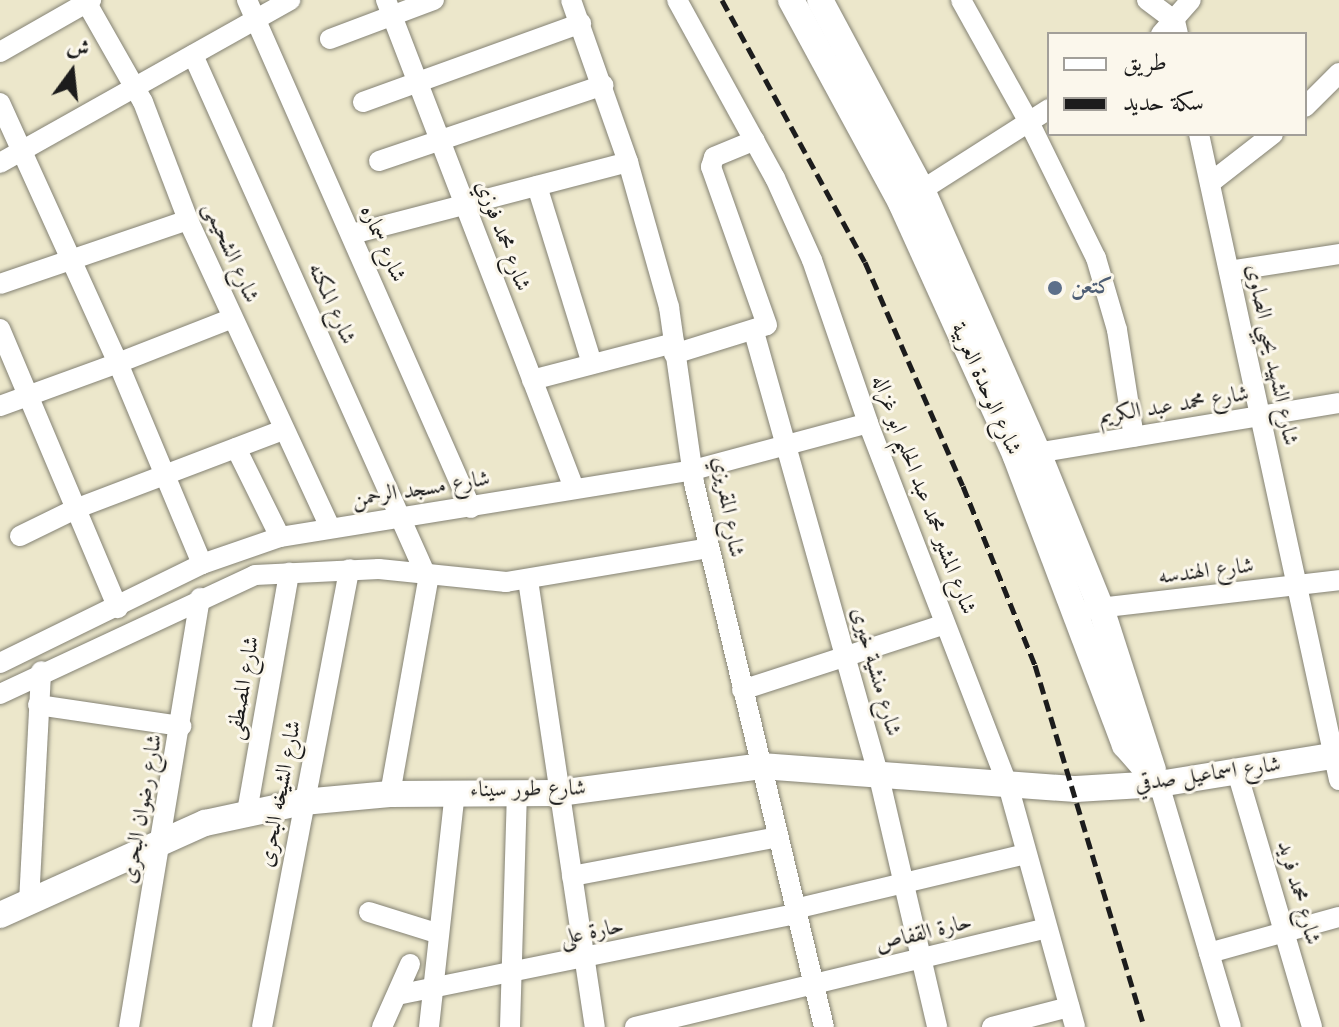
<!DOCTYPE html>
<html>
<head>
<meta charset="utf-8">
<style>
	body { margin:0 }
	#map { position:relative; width:1339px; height:1027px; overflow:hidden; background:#ece7cb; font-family:"Old Standard TT",Amiri,serif }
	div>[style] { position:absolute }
	.roads { filter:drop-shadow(0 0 2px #848274) drop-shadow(0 0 2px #848274) }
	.minor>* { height:20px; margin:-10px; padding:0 10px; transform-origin:10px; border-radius:10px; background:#fff }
	.tertiary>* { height:26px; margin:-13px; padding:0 13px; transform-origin:13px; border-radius:13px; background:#fff }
	.rail>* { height:5px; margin-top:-2.5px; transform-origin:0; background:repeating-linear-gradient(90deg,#1c1c1c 0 12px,transparent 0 18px) }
	.dots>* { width:22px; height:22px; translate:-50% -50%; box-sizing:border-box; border:4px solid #fbf7ec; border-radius:50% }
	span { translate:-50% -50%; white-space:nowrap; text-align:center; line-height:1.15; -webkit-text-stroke:6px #fbf7ec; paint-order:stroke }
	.street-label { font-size:22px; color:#1c1c1c }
	.service-label { font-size:22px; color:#4e5e75; font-weight:700 }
	.left { translate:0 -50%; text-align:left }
	.legend { position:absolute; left:1047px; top:32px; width:260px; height:104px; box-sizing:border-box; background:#fbf7ec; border:2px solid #a29f99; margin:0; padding:10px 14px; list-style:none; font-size:24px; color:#1c1c1c }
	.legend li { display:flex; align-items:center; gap:16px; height:40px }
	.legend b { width:40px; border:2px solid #a29f99 }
	.north { position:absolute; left:32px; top:32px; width:80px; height:80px; -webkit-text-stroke:6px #fbf7ec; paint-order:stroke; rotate:15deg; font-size:22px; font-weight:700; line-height:32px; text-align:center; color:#1c1c1c }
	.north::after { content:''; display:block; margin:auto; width:28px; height:36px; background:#1c1c1c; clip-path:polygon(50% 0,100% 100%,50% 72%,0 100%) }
</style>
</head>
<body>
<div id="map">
	<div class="roads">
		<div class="minor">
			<i style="left:85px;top:0;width:117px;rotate:60.4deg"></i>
			<i style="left:143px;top:102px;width:126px;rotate:69.1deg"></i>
			<i style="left:188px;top:220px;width:339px;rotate:65.2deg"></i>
			<i style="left:247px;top:0;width:555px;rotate:66.21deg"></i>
			<i style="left:386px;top:0;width:523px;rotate:68.93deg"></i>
			<i style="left:571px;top:0;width:172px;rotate:70.6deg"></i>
			<i style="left:628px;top:162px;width:151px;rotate:74.2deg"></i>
			<i style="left:669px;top:307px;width:178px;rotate:81.9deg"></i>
			<i style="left:694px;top:483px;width:559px;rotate:76.56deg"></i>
			<i style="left:677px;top:0;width:203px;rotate:61.2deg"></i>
			<i style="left:775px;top:178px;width:90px;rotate:65.7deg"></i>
			<i style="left:812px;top:260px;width:172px;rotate:71deg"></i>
			<i style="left:868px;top:423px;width:388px;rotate:68.9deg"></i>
			<i style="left:1008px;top:785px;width:251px;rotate:74.5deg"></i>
			<i style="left:961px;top:0;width:140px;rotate:60.9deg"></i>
			<i style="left:1029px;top:122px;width:152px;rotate:63.8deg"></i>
			<i style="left:1096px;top:258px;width:75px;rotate:73.7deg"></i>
			<i style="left:1117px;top:330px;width:108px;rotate:81deg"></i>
			<i style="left:1147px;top:0;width:35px;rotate:37deg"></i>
			<i style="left:1175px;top:21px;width:13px;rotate:77deg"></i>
			<i style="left:1161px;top:34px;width:45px;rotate:-48.6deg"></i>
			<i style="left:330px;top:39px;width:111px;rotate:-20.6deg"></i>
			<i style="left:0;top:52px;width:105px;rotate:-29.7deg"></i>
			<i style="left:193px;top:55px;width:568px;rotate:65.87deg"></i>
			<i style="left:363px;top:102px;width:232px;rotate:-19.9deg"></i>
			<i style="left:0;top:103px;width:286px;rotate:65.6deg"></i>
			<i style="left:118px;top:363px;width:123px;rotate:-21.4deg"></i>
			<i style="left:1305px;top:107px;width:48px;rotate:-45deg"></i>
			<i style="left:1199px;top:134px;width:661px;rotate:77.77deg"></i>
			<i style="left:379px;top:161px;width:237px;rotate:-18.7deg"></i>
			<i style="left:0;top:163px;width:333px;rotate:-29.3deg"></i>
			<i style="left:1210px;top:183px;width:80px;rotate:-37.9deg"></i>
			<i style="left:537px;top:186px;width:186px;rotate:72.8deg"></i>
			<i style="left:911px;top:197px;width:164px;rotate:-32.5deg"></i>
			<i style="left:352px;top:234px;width:285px;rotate:-14.6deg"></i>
			<i style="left:1229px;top:271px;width:111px;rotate:-8.8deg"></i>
			<i style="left:0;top:284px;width:199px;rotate:-18.8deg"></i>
			<i style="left:0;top:329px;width:303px;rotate:67.1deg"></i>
			<i style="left:754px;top:332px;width:462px;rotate:74.3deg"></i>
			<i style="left:879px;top:777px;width:257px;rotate:76.9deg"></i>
			<i style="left:674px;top:354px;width:97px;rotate:-17.3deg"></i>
			<i style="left:767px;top:325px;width:168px;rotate:-109.5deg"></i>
			<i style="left:711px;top:167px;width:10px;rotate:-73deg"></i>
			<i style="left:714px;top:157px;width:44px;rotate:-22.5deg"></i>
			<i style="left:532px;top:380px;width:147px;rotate:-14.6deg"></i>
			<i style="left:0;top:406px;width:126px;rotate:-20deg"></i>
			<i style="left:118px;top:363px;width:218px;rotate:67.3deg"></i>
			<i style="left:236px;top:448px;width:99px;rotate:63.7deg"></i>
			<i style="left:1024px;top:455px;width:319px;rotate:-9.4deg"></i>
			<i style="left:20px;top:536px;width:61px;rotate:-26.1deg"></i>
			<i style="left:75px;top:509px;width:222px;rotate:-20.8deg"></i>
			<i style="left:528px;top:580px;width:452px;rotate:81.5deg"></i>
			<i style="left:1090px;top:609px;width:251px;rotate:-6.6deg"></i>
			<i style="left:0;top:663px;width:225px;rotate:-26.1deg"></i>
			<i style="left:202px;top:564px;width:83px;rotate:-19.1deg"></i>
			<i style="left:280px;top:537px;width:418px;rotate:-9.2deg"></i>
			<i style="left:693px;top:470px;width:181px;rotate:-15deg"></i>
			<i style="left:742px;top:690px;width:213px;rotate:-18deg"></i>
			<i style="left:0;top:694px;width:281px;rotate:-25deg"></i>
			<i style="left:255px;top:575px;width:124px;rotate:-2.8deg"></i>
			<i style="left:379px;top:569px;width:128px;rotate:5.8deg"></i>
			<i style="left:506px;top:582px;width:206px;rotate:-9.5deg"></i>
			<i style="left:38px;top:705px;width:145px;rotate:8.4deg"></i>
			<i style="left:1237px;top:772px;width:266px;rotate:73.6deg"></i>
			<i style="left:1159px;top:784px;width:253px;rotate:73.5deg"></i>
			<i style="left:390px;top:794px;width:223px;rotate:-79.9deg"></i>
			<i style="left:247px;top:812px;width:243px;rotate:-80deg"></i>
			<i style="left:572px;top:876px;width:210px;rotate:-10.7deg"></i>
			<i style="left:29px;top:902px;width:231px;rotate:-87deg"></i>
			<i style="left:795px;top:909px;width:237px;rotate:-13.4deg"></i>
			<i style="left:369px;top:912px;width:73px;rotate:17.4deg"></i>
			<i style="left:1209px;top:953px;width:135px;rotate:-15.5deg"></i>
			<i style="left:397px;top:995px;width:407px;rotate:-11.5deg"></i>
			<i style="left:129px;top:1027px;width:435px;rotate:-80.6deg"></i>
			<i style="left:262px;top:1027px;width:466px;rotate:-79.2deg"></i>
			<i style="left:382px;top:1027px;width:69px;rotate:-66deg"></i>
			<i style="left:429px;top:1027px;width:237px;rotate:-83.7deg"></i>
			<i style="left:510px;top:1027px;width:235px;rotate:-88.3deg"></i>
			<i style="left:635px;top:1027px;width:423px;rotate:-13.5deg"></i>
			<i style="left:992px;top:1027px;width:80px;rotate:-14.6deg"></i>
		</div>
		<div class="tertiary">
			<i style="left:791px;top:0;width:231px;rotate:61.5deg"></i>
			<i style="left:901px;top:203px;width:279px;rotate:65.6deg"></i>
			<i style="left:1016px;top:457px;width:308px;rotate:69.3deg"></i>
			<i style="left:1125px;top:745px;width:52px;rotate:48.9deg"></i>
			<i style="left:820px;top:0;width:216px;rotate:61.8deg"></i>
			<i style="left:922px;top:190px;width:287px;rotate:66.2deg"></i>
			<i style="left:1038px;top:453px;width:167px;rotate:67.9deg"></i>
			<i style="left:1101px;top:608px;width:170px;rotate:72.2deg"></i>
			<i style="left:0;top:915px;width:225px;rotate:-24.2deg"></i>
			<i style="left:205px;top:823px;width:100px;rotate:-12.1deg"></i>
			<i style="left:303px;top:802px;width:87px;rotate:-5.3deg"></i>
			<i style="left:390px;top:794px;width:169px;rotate:-0.3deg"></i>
			<i style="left:559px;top:793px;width:204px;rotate:-7.6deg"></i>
			<i style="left:761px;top:766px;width:316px;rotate:4.2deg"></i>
			<i style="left:1076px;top:789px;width:83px;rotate:-3.4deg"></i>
			<i style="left:1159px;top:784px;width:182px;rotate:-9.2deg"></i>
		</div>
	</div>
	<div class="rail">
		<i style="left:722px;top:0;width:298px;rotate:61.4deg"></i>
		<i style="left:865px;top:262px;width:244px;rotate:66.4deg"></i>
		<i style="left:963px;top:486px;width:193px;rotate:68.1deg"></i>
		<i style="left:1035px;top:665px;width:378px;rotate:73.2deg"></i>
	</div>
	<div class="dots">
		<i style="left:1055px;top:288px;background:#5c6f8a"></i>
	</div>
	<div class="street-label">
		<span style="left:502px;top:236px;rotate:69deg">شارع محمد فوزي</span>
		<span style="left:382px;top:244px;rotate:66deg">شارع سماره</span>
		<span style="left:230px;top:253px;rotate:66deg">شارع الشحيمى</span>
		<span style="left:331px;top:304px;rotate:66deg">شارع المكنه</span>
		<span style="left:1271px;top:355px;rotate:78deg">شارع الشهيد يحيي الصاوى</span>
		<span style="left:985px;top:389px;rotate:66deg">شارع الوحدة العربية</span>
		<span style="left:1174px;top:406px;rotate:-9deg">شارع محمد عبد الكريم</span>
		<span style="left:421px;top:490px;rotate:-9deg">شارع مسجد الرحمن</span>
		<span style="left:923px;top:495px;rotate:69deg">شارع المشير محمد عبد الحليم ابو غزاله</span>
		<span style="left:727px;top:507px;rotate:80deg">شارع المقريزي</span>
		<span style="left:1206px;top:572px;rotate:-7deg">شارع الهندسه</span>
		<span style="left:875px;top:672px;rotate:74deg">شارع منشية خيرى</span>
		<span style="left:244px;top:688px;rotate:-80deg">شارع المصطفى</span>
		<span style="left:1208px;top:775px;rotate:-8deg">شارع اسماعيل صدقي</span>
		<span style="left:528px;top:790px;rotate:-1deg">شارع طور سيناء</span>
		<span style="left:281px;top:794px;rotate:-79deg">شارع الشيخه البحرى</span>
		<span style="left:143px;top:809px;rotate:-80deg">شارع رضوان البحرى</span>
		<span style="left:1298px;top:893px;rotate:74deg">شارع محمد فريد</span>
		<span style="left:592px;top:933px;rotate:-12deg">حارة على</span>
		<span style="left:924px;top:934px;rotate:-14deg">حارة القفاص</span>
	</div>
	<div class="service-label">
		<span class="left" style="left:1071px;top:288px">كتعن</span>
	</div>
	<ul class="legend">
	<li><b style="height:10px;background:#fff"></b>طريق</li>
	<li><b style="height:10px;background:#1c1c1c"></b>سكة حديد</li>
	</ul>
	<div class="north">ش</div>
</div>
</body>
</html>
